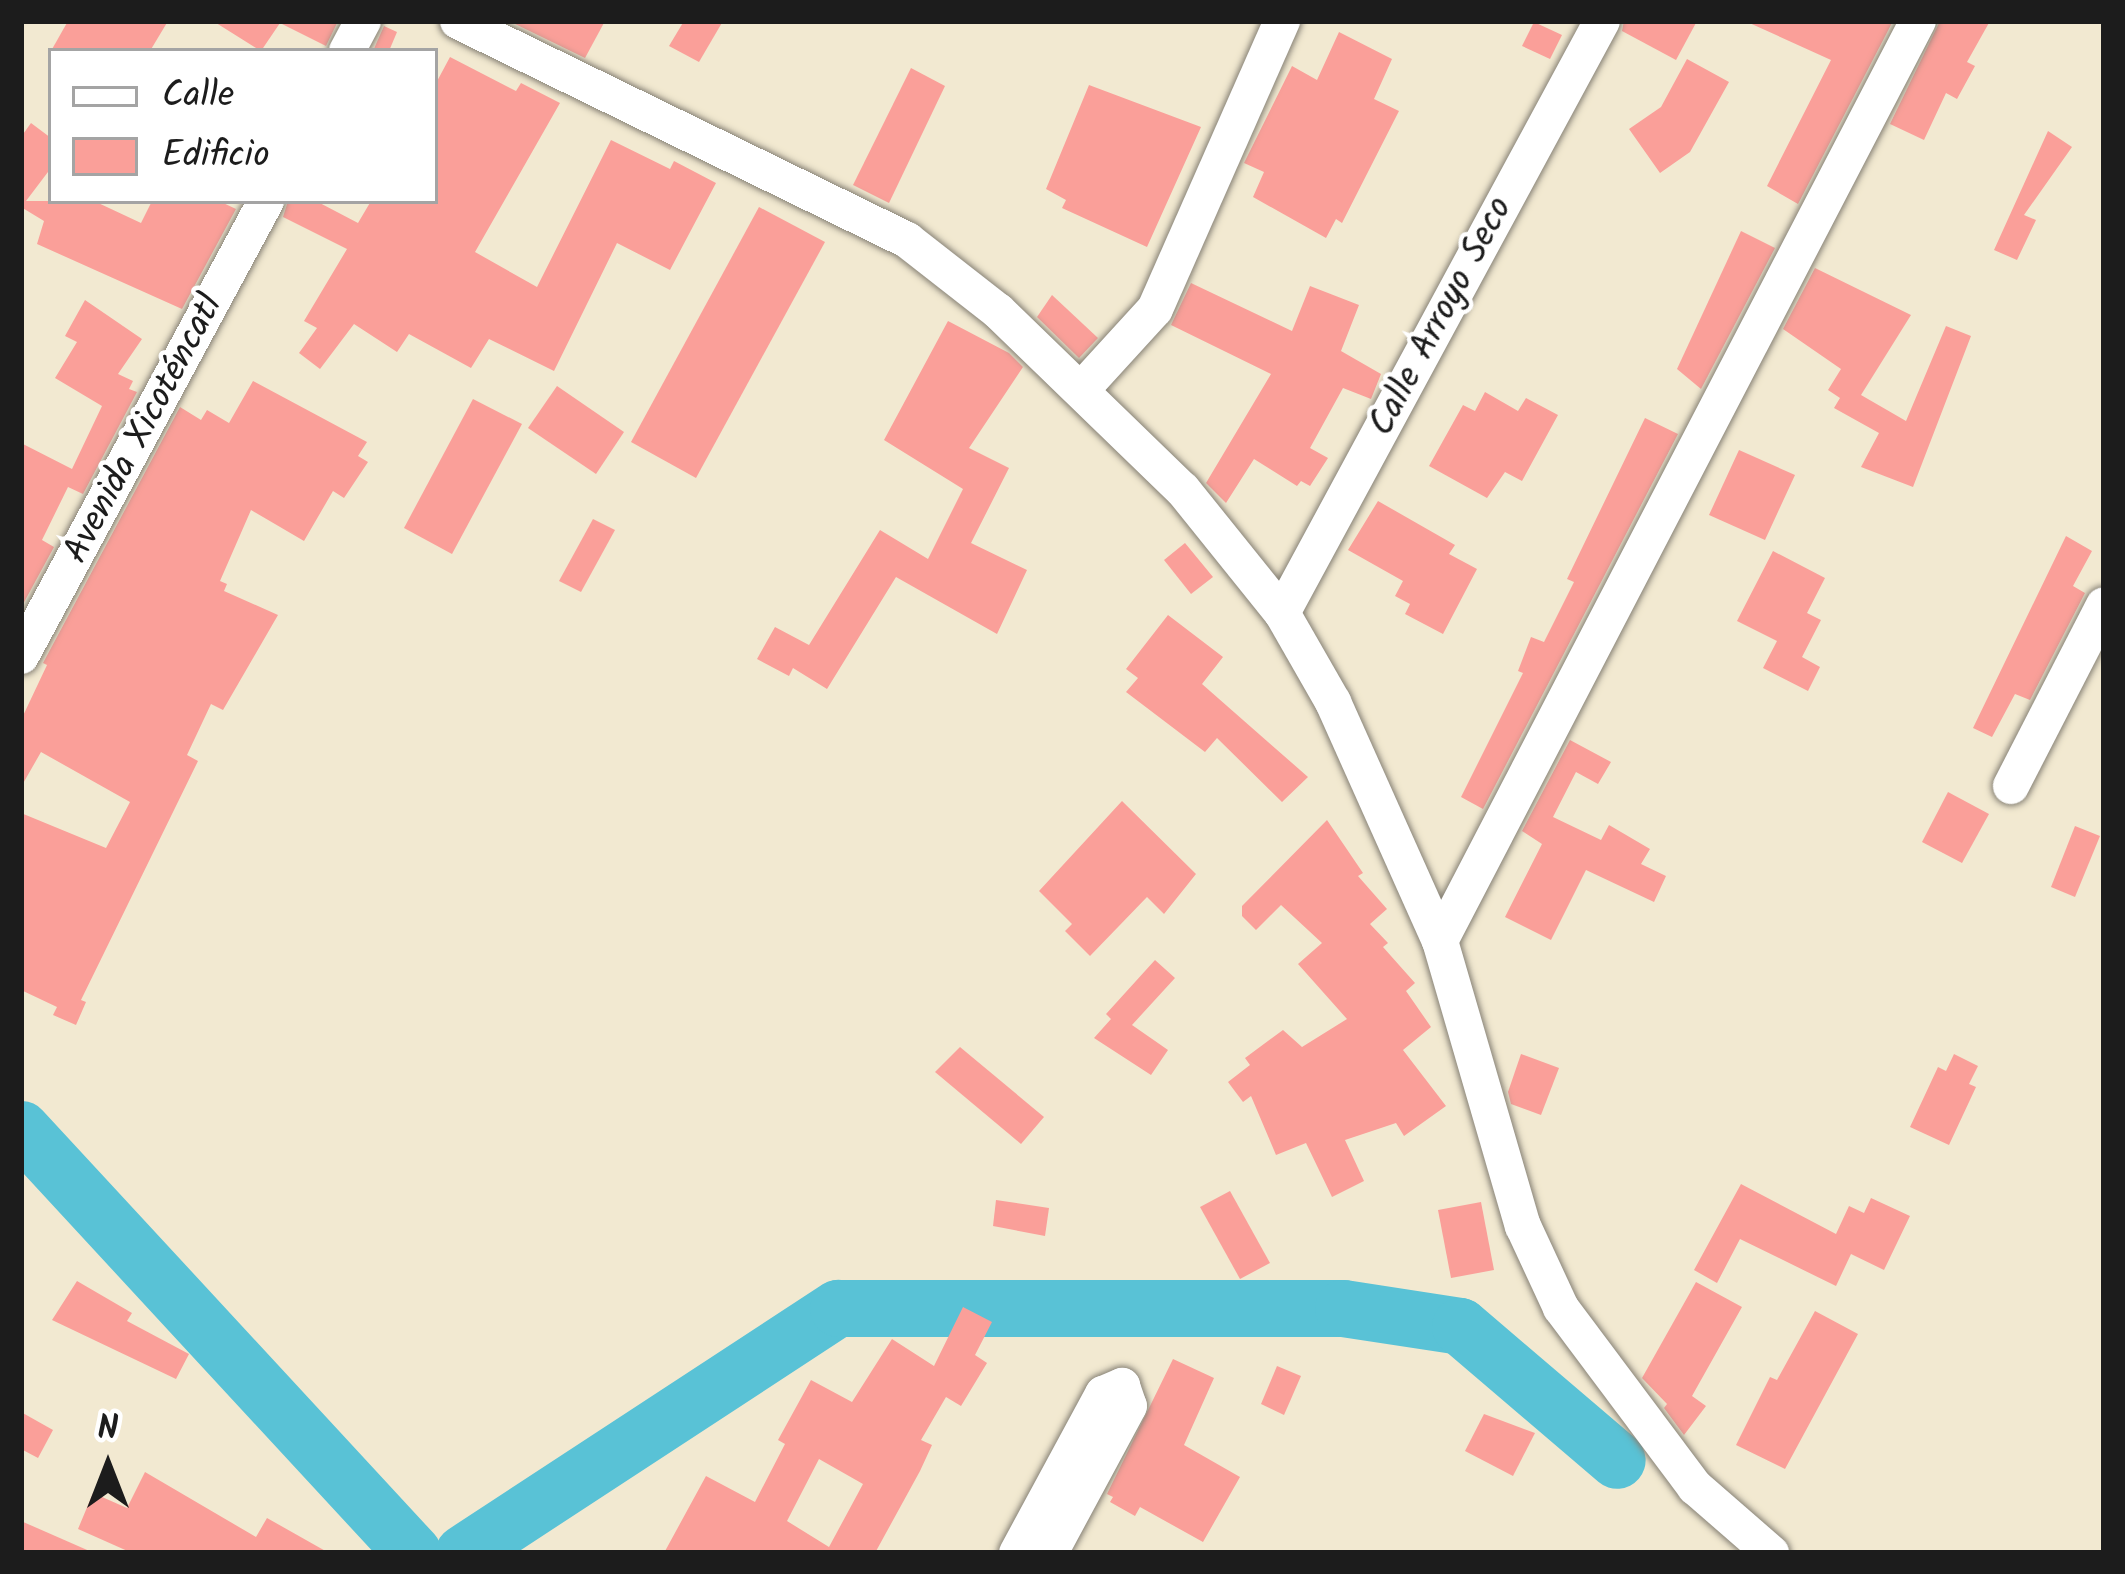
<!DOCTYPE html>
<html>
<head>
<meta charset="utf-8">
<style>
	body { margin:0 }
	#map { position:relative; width:2125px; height:1574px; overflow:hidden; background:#f2e9d1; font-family:Kalam,sans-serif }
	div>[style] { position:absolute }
	.river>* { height:57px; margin:-28.5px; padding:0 28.5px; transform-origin:28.5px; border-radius:28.5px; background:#59c2d6 }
	.building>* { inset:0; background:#fa9f99 }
	.roads { filter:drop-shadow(0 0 3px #878276) drop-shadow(0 0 3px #878276) }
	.minor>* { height:36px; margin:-18px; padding:0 18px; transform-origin:18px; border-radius:18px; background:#fff }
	span { translate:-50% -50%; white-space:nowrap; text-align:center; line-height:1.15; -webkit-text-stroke:9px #fff; paint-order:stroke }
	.street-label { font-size:36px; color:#1c1c1c }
	.frame { position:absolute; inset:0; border:24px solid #1c1c1c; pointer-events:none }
	.legend { position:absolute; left:48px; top:48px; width:390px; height:156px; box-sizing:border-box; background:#fff; border:3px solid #a4a4a4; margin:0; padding:15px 21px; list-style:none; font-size:36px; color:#1c1c1c }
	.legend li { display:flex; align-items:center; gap:24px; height:60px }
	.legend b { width:60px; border:3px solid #a4a4a4 }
	.north { position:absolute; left:48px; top:1406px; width:120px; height:120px; -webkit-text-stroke:9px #fff; paint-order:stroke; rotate:0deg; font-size:33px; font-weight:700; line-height:48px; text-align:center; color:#1c1c1c }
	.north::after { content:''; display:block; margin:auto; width:42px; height:54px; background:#1c1c1c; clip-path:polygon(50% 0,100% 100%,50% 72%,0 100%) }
</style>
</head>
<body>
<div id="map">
	<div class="river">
		<i style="left:21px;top:1129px;width:577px;rotate:47.25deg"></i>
		<i style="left:463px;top:1553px;width:448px;rotate:-33.2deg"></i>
		<i style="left:838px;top:1308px;width:505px"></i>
		<i style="left:1343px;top:1308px;width:118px;rotate:8.7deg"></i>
		<i style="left:1460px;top:1326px;width:206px;rotate:40.5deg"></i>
	</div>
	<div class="building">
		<i style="clip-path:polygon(68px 21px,168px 21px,150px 51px,51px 51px)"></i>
		<i style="clip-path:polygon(213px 21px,338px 21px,326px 46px,280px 23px,261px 51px)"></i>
		<i style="clip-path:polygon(509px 21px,605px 21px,585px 58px)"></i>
		<i style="clip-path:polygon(684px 21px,723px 21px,699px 62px,669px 46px)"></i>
		<i style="clip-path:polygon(1624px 21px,1697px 21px,1676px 60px,1622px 31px)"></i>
		<i style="clip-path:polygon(1745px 21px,1893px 21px,1798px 204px,1767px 186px,1831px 60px)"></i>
		<i style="clip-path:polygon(1940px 21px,1990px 21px,1967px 62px,1975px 66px,1957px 99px,1946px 93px,1924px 140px,1890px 124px)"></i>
		<i style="clip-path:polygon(1534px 22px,1562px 35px,1550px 59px,1522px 46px)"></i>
		<i style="clip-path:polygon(384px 26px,397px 32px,389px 51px,373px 51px)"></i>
		<i style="clip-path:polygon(1339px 32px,1392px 59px,1374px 99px,1399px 111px,1342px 223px,1336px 219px,1326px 238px,1253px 197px,1264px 172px,1244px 163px,1292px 66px,1317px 80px)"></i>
		<i style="clip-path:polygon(450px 57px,516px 91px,521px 83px,560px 103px,475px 252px,537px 287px,611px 140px,670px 169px,674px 161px,716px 183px,670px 270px,617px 243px,554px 371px,489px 339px,471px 368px,409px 334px,397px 352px,354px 324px,320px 369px,299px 353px,317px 328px,304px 321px,347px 249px,283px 217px,288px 201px,316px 201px,358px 223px,371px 201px,435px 201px,435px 85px)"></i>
		<i style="clip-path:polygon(1687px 59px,1729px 82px,1690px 152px,1660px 173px,1629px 129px,1661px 107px)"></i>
		<i style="clip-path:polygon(911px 68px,945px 86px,889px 203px,853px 185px)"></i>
		<i style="clip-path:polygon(1089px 85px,1201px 127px,1147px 247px,1062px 208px,1066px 200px,1046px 189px)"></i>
		<i style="clip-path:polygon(31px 123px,51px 138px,51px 168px,26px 201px,94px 201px,141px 223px,152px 201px,219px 201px,236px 209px,182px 309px,37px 244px,44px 221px,21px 207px,21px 137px)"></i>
		<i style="clip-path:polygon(2048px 131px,2072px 147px,2024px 215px,2036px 220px,2017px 260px,1994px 250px)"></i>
		<i style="clip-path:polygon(759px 207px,825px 242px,696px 478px,631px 442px)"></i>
		<i style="clip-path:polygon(1741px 231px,1775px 248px,1701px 389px,1677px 369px)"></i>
		<i style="clip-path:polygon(1815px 268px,1911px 315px,1861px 395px,1906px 421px,1946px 326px,1971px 336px,1913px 487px,1861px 467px,1879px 433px,1834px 408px,1840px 398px,1828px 390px,1841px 369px,1783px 329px)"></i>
		<i style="clip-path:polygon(1191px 283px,1292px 331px,1310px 286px,1359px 305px,1341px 351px,1381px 374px,1371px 399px,1343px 388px,1310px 448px,1328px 458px,1310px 486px,1301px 481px,1297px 486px,1254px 459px,1226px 503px,1206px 483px,1271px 374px,1171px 325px)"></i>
		<i style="clip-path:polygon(1052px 295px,1098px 338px,1079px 358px,1037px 317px)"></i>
		<i style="clip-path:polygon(85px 300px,142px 339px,118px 374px,133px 381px,129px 389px,137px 392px,83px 494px,68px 487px,42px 540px,54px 547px,22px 606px,21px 443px,72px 469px,102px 406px,55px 378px,77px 342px,65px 336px)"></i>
		<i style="clip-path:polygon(948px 321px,1009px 353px,1023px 367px,969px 448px,1009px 468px,971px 543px,1027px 570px,997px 634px,896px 577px,827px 689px,793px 668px,789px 676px,757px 659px,775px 627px,809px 645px,880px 530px,928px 559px,963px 489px,884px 440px)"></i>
		<i style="clip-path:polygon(253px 381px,367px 442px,358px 456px,368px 462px,344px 498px,333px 491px,304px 541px,251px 510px,220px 581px,227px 584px,224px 591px,278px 615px,223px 710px,211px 704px,187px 755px,198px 761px,81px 1000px,86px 1002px,76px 1025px,53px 1015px,57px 1007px,21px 990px,21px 813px,106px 848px,130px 802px,41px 752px,21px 787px,21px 720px,47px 665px,43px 663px,180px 407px,201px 420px,207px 410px,229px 423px)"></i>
		<i style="clip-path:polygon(557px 386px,624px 432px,596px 474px,528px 428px)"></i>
		<i style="clip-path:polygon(1485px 392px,1518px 411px,1526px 398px,1558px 415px,1522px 481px,1505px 472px,1487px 498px,1429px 466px,1463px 405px,1475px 411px)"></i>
		<i style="clip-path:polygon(473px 399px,522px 424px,452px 554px,404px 528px)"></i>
		<i style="clip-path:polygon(1645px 418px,1678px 434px,1483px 809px,1461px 797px,1523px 673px,1518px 671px,1531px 637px,1544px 642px,1574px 582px,1567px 579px)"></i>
		<i style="clip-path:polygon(1739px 450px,1795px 475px,1765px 540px,1709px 515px)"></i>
		<i style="clip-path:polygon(1378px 501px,1455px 545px,1449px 554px,1477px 569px,1443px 634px,1405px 614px,1410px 604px,1395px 596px,1403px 581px,1348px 550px)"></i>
		<i style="clip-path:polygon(593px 519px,615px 530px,581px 592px,559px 581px)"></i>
		<i style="clip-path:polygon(2066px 536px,2092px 551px,2073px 586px,2085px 593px,2030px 700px,2015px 694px,1992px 737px,1973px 728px)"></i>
		<i style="clip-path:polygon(1185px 543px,1213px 577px,1191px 594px,1164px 560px)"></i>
		<i style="clip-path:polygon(1773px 551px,1825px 578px,1807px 613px,1821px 620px,1802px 657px,1820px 667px,1808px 691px,1763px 668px,1777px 641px,1737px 621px)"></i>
		<i style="clip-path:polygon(1168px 615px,1223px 657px,1202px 684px,1308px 777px,1282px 802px,1217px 738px,1205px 752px,1126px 692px,1138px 678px,1126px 669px)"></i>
		<i style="clip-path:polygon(1570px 740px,1611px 762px,1598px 784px,1576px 772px,1553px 817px,1601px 840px,1609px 825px,1650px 849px,1641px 864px,1666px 876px,1654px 902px,1586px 870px,1551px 940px,1505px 917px,1542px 844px,1522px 831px)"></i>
		<i style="clip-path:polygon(1948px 792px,1989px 814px,1962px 863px,1922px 842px)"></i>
		<i style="clip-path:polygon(1122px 801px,1196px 874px,1164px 914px,1147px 897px,1090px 956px,1065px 931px,1072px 924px,1039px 891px)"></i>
		<i style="clip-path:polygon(1327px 820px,1363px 873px,1358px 876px,1387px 909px,1370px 924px,1388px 943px,1383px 947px,1415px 983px,1406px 991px,1431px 1027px,1403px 1050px,1446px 1106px,1404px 1136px,1396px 1123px,1345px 1140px,1364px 1181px,1332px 1197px,1306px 1143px,1276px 1155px,1251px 1096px,1243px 1102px,1228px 1082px,1250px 1065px,1245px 1058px,1283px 1030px,1302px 1047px,1347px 1019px,1298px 964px,1322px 943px,1281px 905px,1256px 930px,1242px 916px,1242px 906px)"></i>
		<i style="clip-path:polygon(2075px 826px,2100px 836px,2075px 897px,2051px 887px)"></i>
		<i style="clip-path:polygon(1155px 960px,1175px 978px,1132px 1025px,1168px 1050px,1151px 1075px,1094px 1038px,1111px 1019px,1106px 1014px)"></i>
		<i style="clip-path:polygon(960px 1047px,1044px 1117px,1021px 1144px,935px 1072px)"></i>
		<i style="clip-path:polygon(1521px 1054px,1559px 1068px,1541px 1115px,1511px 1104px,1508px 1092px)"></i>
		<i style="clip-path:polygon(1954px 1054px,1978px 1066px,1969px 1084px,1976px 1087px,1949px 1145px,1910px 1127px,1938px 1067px,1946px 1071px)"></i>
		<i style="clip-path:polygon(1741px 1184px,1836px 1234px,1849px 1206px,1864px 1213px,1871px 1198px,1910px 1216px,1884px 1270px,1851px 1254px,1836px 1286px,1740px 1239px,1717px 1283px,1694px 1270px)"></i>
		<i style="clip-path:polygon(1230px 1191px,1270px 1263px,1240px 1279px,1200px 1207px)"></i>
		<i style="clip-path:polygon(996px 1200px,1049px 1208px,1045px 1236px,993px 1226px)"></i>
		<i style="clip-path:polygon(1481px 1202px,1494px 1270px,1451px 1278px,1438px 1210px)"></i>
		<i style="clip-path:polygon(77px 1281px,132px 1313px,127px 1321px,189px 1354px,176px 1379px,52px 1320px)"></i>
		<i style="clip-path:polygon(1696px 1282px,1742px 1307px,1692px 1396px,1706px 1406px,1684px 1435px,1664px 1408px,1667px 1404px,1642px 1378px)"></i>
		<i style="clip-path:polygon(evenodd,963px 1307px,992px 1322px,975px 1355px,987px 1363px,961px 1406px,946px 1397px,921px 1440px,932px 1445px,920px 1471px,875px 1553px,664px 1553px,706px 1476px,755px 1502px,785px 1444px,778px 1440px,811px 1380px,852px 1402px,892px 1339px,934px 1366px,963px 1307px,819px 1459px,863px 1484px,829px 1547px,787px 1521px,819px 1459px)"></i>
		<i style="clip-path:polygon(1815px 1311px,1858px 1334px,1785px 1469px,1736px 1445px,1770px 1377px,1777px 1380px)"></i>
		<i style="clip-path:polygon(1173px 1359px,1214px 1378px,1184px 1445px,1240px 1477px,1203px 1542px,1140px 1507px,1135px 1516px,1110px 1502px,1113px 1497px,1107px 1494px)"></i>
		<i style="clip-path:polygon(1277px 1366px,1301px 1376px,1284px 1415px,1261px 1404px)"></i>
		<i style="clip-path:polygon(21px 1412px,53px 1430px,38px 1458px,21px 1449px)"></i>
		<i style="clip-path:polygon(1484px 1414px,1535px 1433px,1513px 1476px,1465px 1451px)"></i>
		<i style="clip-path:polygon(145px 1472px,256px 1537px,267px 1518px,329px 1553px,132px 1553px,78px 1529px,93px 1493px,127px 1508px)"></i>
		<i style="clip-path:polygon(21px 1521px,94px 1553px,21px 1553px)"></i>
	</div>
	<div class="roads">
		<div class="minor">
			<i style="left:458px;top:21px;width:500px;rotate:26deg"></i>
			<i style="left:907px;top:240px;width:115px;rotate:38deg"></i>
			<i style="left:998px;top:311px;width:257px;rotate:44.1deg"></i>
			<i style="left:1183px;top:490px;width:158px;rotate:51.2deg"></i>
			<i style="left:1282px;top:613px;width:103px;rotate:60.2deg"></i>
			<i style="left:1333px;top:702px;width:262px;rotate:65.9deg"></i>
			<i style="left:1440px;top:941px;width:297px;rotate:73.8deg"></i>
			<i style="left:1523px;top:1226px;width:90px;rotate:65.1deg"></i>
			<i style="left:1561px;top:1308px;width:224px;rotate:53.2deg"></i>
			<i style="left:1695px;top:1487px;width:101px;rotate:41deg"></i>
			<i style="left:347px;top:51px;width:34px;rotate:-62deg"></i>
			<i style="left:1082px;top:389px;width:108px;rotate:-47.6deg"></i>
			<i style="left:1155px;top:309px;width:315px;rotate:-66.2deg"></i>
			<i style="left:1282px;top:613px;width:673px;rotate:-61.61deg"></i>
			<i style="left:21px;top:656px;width:517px;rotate:-61.7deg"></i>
			<i style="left:2011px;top:786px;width:203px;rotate:-62.8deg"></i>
			<i style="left:1440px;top:941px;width:1037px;rotate:-62.55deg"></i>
			<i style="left:1017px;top:1553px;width:181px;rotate:-61.6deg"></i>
			<i style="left:1103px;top:1394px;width:21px;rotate:-23deg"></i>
			<i style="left:1122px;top:1386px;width:21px;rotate:71deg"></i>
			<i style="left:1129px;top:1406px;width:167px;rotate:118.3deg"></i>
		</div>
	</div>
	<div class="street-label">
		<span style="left:1442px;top:317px;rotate:-62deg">Calle Arroyo Seco</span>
		<span style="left:144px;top:429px;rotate:-62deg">Avenida Xicoténcatl</span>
	</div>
	<div class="frame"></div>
	<ul class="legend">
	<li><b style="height:15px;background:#fff"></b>Calle</li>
	<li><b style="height:33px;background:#fa9f99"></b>Edificio</li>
	</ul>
	<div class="north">N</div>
</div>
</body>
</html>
